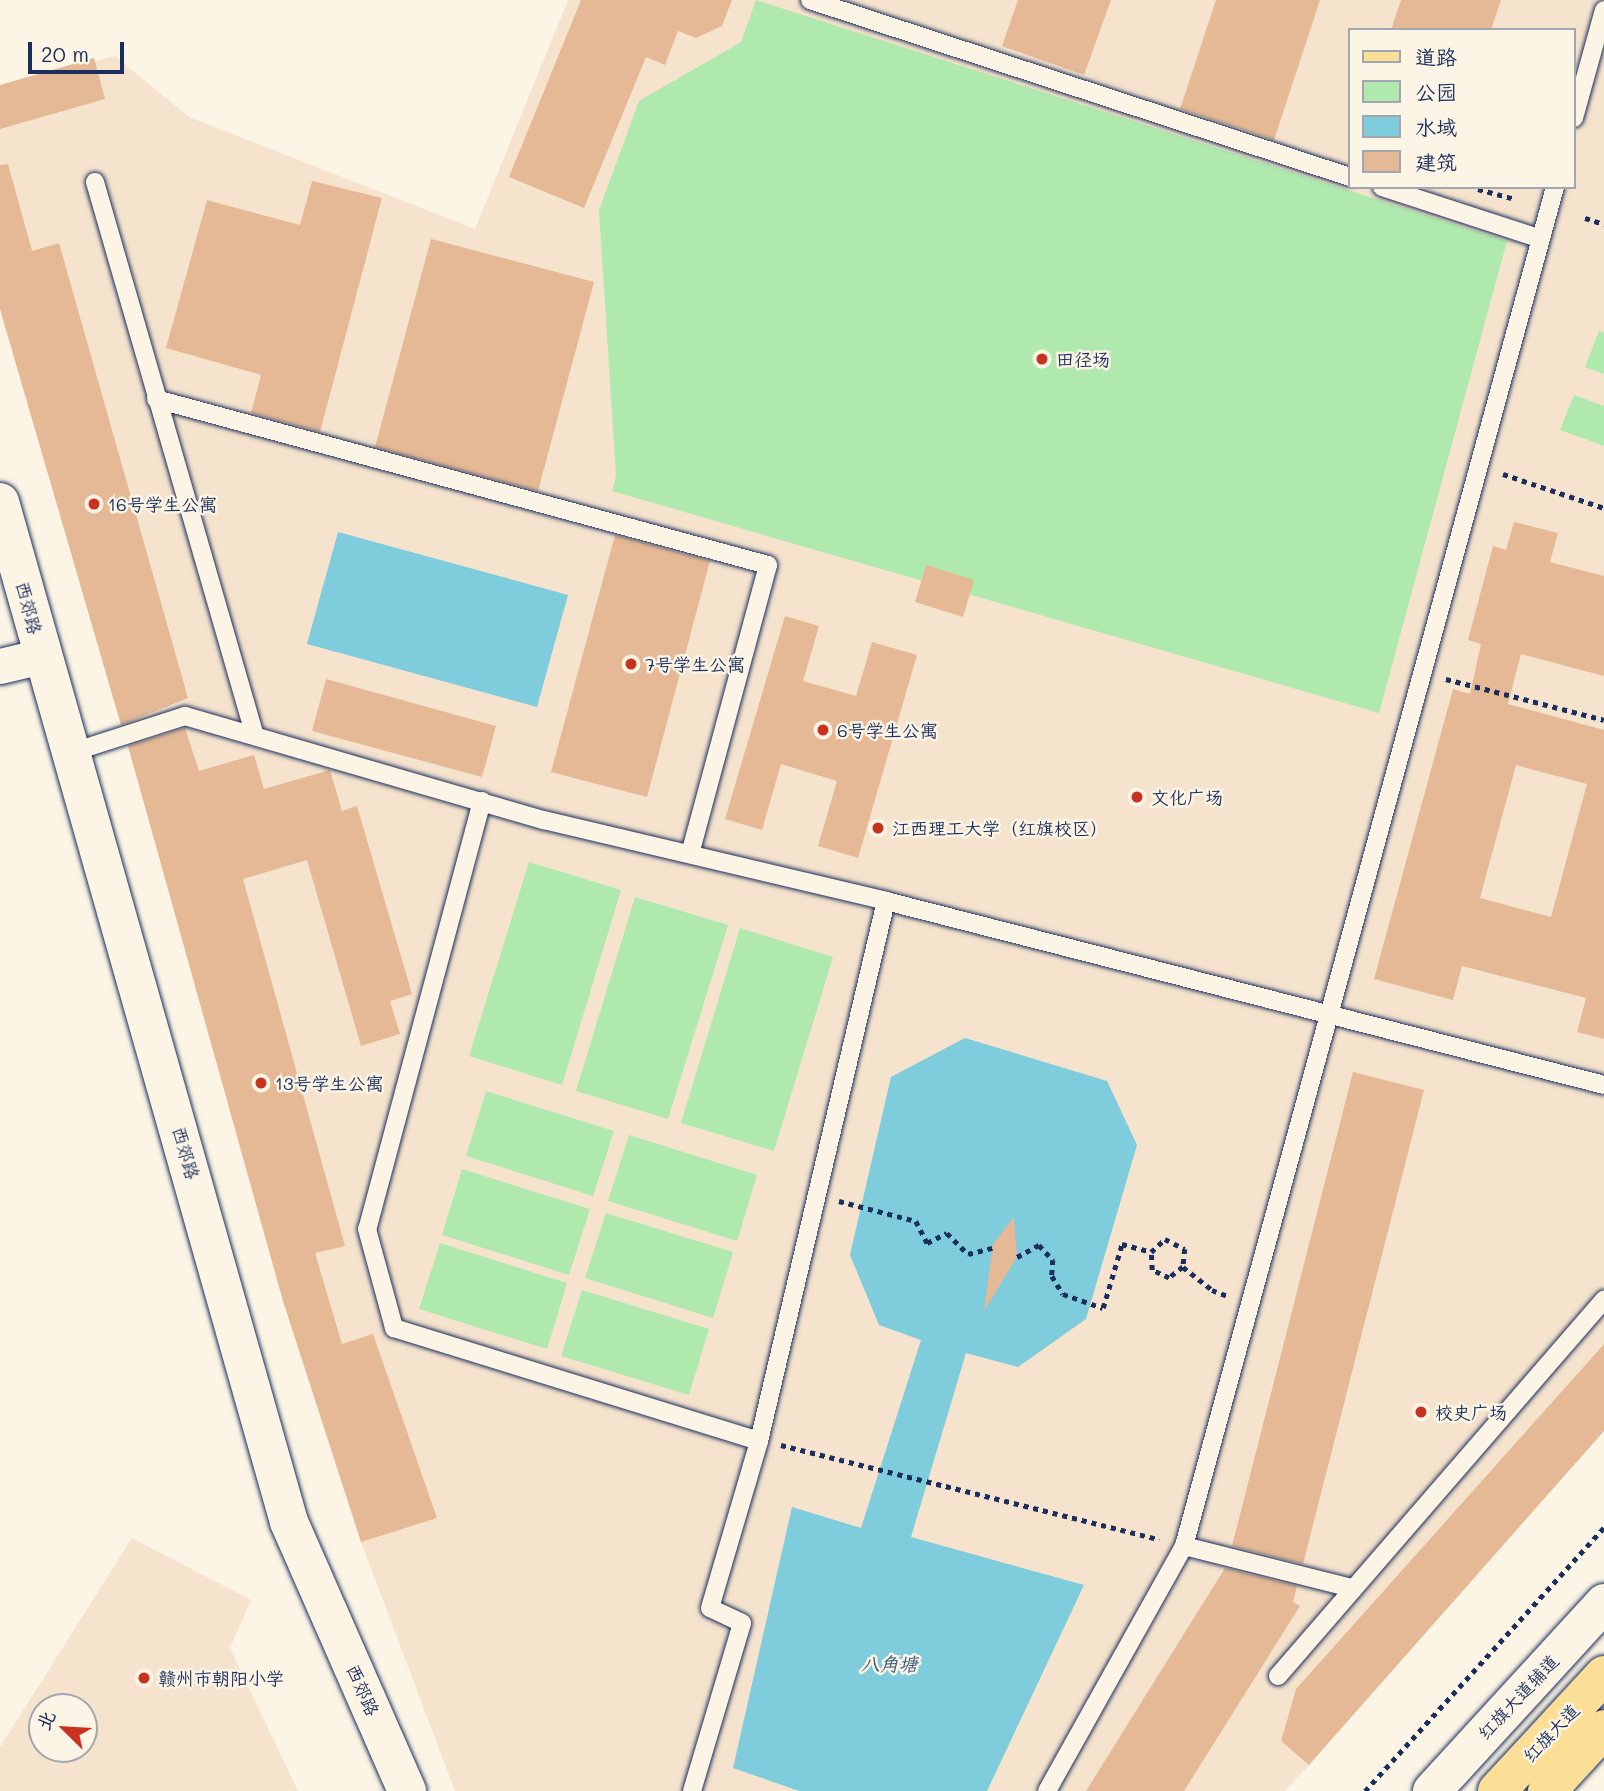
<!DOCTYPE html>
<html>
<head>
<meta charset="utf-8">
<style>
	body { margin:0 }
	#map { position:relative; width:1604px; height:1791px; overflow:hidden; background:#fcf5e5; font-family:Mali,"LXGW WenKai TC",sans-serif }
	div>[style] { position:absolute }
	.built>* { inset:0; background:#f5e3cd }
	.green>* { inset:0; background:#b0e9ae }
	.water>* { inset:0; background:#7eccdc }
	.building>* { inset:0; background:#e5b995 }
	.path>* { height:4.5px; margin-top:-2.25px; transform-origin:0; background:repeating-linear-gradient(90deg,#1b2f5e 0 5px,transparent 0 10px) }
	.roads { filter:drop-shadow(0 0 2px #1b2f5e) drop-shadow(0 0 2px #1b2f5e) }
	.service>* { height:18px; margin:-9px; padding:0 9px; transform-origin:9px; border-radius:9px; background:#fcf5e5 }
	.minor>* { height:35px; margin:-17.5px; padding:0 17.5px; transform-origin:17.5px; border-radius:17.5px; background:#fcf5e5 }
	.tertiary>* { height:38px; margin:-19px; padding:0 19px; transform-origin:19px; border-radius:19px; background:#fcf5e5 }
	.secondary>* { height:38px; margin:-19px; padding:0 19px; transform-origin:19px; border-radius:19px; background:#fcf5e5 }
	.primary>* { height:38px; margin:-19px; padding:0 19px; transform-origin:19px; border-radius:19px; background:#fbdf96 }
	.dots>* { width:19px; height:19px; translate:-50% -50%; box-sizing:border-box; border:4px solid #fcf5e5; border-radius:50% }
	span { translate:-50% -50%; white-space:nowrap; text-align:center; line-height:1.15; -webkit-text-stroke:5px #fcf5e5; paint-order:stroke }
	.poi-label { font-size:18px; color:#1b2f5e }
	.left { translate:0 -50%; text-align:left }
	.street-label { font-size:18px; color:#1b2f5e }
	.water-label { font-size:19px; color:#34567e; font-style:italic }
	.legend { position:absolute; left:1348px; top:28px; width:228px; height:161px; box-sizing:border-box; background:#fcf5e5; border:2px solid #a2a6af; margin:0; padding:9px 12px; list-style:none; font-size:21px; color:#1b2f5e }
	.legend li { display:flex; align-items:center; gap:14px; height:35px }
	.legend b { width:35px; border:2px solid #a2a6af }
	.north { position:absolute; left:28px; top:1693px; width:70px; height:70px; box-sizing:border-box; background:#fcf5e5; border:2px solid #a2a6af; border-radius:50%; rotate:294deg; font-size:19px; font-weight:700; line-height:28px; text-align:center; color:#1b2f5e }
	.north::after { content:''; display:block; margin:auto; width:24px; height:32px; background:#c8321e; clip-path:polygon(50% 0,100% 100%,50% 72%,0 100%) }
	.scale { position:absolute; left:28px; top:42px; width:96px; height:32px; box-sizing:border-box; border:4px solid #1b2f5e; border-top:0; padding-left:9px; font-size:21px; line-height:24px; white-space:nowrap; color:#1b2f5e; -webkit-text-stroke:5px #fcf5e5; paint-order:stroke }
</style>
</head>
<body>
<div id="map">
	<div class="built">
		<i style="clip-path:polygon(evenodd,568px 0,1604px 0,1604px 1344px,1296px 1689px,1281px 1741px,1309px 1765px,1285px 1791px,455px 1791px,361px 1542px,0 309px,0 85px,115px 56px,189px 117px,475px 229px,568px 0,1350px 30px,1574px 30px,1574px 187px,1350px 187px,1350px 30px)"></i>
		<i style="clip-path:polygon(evenodd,132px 1538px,251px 1600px,230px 1648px,298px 1791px,0 1791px,0 1747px,132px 1538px,42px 1707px,84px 1707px,84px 1749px,42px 1749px,42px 1707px)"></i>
	</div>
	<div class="green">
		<i style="clip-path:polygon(756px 0,1507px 241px,1379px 713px,612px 491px,616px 476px,599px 210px,639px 101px,741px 42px)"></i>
		<i style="clip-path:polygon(1599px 331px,1604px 333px,1604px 374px,1585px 367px)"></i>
		<i style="clip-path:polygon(1574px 395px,1604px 406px,1604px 446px,1560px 430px)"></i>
		<i style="clip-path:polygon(529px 862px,621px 890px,562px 1085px,469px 1056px)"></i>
		<i style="clip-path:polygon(635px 897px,728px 925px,668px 1119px,576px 1091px)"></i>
		<i style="clip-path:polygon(740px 928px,833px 957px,774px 1151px,681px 1123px)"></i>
		<i style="clip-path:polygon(486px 1091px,614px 1131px,593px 1196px,466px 1156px)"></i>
		<i style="clip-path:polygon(629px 1135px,757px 1175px,737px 1241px,608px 1201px)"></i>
		<i style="clip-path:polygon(462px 1169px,590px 1209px,569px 1275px,442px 1235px)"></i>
		<i style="clip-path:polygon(606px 1213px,733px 1252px,713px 1318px,585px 1278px)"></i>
		<i style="clip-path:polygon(440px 1243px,567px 1283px,547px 1349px,419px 1309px)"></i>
		<i style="clip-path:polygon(582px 1290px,709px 1329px,689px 1395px,561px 1356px)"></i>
	</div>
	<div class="water">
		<i style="clip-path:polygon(338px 532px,568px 595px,537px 707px,307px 644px)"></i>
		<i style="clip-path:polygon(965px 1038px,1107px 1081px,1137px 1145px,1086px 1319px,1018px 1367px,966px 1353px,911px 1537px,1084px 1585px,987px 1791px,799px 1791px,733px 1768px,792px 1507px,861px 1528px,921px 1340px,879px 1325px,850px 1255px,891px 1077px)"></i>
	</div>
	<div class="building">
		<i style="clip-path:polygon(581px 0,732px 0,722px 26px,696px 38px,678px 31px,665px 65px,646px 57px,584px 208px,509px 177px)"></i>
		<i style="clip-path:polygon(1018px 0,1111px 0,1084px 75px,1002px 46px)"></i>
		<i style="clip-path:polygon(1216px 0,1320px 0,1274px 140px,1180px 109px)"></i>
		<i style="clip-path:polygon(1401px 0,1501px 0,1491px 30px,1391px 30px)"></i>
		<i style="clip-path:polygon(94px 58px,105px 99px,0 129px,0 85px)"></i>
		<i style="clip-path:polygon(8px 164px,32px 251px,59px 243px,188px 698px,121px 725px,0 309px,0 165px)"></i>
		<i style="clip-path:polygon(312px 181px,382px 198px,320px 432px,251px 413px,261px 375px,166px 348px,207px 200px,300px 225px)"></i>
		<i style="clip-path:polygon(431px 239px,594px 282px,538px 491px,375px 447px)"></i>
		<i style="clip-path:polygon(evenodd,1514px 522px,1558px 533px,1550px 562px,1604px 576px,1604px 676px,1521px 654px,1508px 704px,1604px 730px,1604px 1039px,1577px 1032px,1586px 998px,1462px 966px,1453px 1000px,1374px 979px,1453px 689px,1470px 694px,1481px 644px,1468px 640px,1493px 546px,1506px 550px,1514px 522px,1516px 765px,1587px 784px,1551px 917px,1480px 898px,1516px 765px)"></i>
		<i style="clip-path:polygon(615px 535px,710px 561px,647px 797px,551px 772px)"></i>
		<i style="clip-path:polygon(926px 565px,974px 580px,963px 617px,915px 602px)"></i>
		<i style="clip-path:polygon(785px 616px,819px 626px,803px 681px,856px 696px,872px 642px,917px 655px,858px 858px,818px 846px,837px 781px,781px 764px,762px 830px,725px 819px)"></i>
		<i style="clip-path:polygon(326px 679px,496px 726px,482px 777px,312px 731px)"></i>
		<i style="clip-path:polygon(185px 728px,199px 771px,254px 755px,264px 789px,330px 770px,342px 811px,357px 806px,412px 994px,390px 1001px,400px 1034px,361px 1046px,307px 860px,243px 879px,345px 1246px,315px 1253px,342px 1344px,373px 1334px,437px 1518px,361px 1542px,283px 1301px,128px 746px)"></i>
		<i style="clip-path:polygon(1353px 1072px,1424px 1090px,1303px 1564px,1232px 1546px)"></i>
		<i style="clip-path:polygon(1014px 1217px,1017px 1257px,984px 1311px,993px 1244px)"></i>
		<i style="clip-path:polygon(1604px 1344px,1604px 1431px,1309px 1765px,1281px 1741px,1296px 1689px)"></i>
		<i style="clip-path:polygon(1225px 1568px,1297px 1586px,1293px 1602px,1300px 1606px,1184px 1791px,1086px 1791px)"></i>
	</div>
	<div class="path">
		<i style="left:1478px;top:189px;width:39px;rotate:15deg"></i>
		<i style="left:1585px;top:218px;width:20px;rotate:18deg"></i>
		<i style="left:1503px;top:474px;width:107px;rotate:18.6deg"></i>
		<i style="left:1446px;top:679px;width:163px;rotate:14.5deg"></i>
		<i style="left:839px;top:1201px;width:80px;rotate:14.6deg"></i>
		<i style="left:916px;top:1221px;width:25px;rotate:63deg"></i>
		<i style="left:927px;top:1243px;width:22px;rotate:-27deg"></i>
		<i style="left:947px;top:1233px;width:30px;rotate:45deg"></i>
		<i style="left:968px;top:1254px;width:25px;rotate:-14deg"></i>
		<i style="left:1165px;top:1239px;width:22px;rotate:27deg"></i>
		<i style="left:1185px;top:1249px;width:18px;rotate:96deg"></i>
		<i style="left:1183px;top:1267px;width:18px;rotate:142deg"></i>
		<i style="left:1169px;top:1278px;width:19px;rotate:-155deg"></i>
		<i style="left:1152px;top:1270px;width:18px;rotate:-93deg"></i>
		<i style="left:1151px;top:1252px;width:19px;rotate:-43deg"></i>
		<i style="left:1017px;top:1257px;width:25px;rotate:-29deg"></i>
		<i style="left:1039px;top:1245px;width:21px;rotate:47deg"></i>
		<i style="left:1053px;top:1260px;width:16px;rotate:94deg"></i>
		<i style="left:1052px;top:1276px;width:21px;rotate:59deg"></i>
		<i style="left:1063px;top:1294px;width:42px;rotate:19.3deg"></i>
		<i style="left:1103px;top:1308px;width:67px;rotate:-73.5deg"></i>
		<i style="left:1122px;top:1244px;width:30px;rotate:15deg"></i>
		<i style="left:1183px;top:1267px;width:37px;rotate:38deg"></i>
		<i style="left:1212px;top:1290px;width:17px;rotate:21deg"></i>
		<i style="left:781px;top:1445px;width:390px;rotate:14deg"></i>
		<i style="left:1365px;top:1791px;width:356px;rotate:-47.8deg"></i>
	</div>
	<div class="roads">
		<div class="service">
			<i style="left:810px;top:0;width:568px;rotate:18.15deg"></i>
			<i style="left:1574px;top:118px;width:112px;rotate:-74.5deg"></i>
			<i style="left:95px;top:182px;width:573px;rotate:73.9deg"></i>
			<i style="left:1382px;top:187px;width:167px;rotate:18.1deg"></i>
			<i style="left:156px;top:399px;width:634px;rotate:15.18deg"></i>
			<i style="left:768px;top:565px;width:299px;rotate:105.1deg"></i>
			<i style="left:73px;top:752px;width:118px;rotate:-17.8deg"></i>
			<i style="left:185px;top:716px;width:374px;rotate:16.2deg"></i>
			<i style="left:544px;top:820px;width:351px;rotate:13.3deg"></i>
			<i style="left:886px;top:901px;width:741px;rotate:14.37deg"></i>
			<i style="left:482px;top:801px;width:443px;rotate:105deg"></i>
			<i style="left:367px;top:1229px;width:103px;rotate:74.7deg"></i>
			<i style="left:394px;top:1328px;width:382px;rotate:17.2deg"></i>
			<i style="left:1184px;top:1546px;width:172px;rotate:14.1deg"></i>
			<i style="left:1278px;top:1676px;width:498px;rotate:-49.1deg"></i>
			<i style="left:692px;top:1791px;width:175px;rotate:-73.4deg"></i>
			<i style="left:742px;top:1623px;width:35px;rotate:-155deg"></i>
			<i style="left:710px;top:1608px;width:174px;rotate:-73.6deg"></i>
			<i style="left:759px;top:1441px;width:555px;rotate:-76.77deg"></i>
			<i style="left:1047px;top:1791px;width:281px;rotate:-60.8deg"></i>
			<i style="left:1184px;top:1546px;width:1409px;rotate:-74.73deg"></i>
		</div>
		<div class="minor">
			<i style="left:0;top:666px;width:43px;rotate:-13.4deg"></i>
		</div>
		<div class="tertiary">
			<i style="left:0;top:502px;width:1060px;rotate:74.18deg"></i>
			<i style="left:289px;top:1522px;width:294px;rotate:66.3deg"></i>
		</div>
		<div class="secondary">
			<i style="left:1432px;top:1791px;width:255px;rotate:-47.5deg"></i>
		</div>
		<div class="primary">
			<i style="left:1497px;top:1791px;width:158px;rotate:-47.3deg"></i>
			<i style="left:1547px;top:1791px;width:84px;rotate:-47.4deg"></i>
		</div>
	</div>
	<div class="dots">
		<i style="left:1042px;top:359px;background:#c8321e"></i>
		<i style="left:94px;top:504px;background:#c8321e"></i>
		<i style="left:631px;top:664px;background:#c8321e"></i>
		<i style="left:823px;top:730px;background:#c8321e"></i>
		<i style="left:1137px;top:797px;background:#c8321e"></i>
		<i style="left:878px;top:828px;background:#c8321e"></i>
		<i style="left:261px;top:1083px;background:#c8321e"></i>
		<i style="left:1421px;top:1412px;background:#c8321e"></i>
		<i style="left:144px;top:1678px;background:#c8321e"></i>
	</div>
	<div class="poi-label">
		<span class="left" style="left:1056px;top:359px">田径场</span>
		<span class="left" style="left:108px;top:504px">16号学生公寓</span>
		<span class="left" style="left:645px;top:664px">7号学生公寓</span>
		<span class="left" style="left:837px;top:730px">6号学生公寓</span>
		<span class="left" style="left:1151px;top:797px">文化广场</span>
		<span class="left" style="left:892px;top:828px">江西理工大学（红旗校区）</span>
		<span class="left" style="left:275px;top:1083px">13号学生公寓</span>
		<span class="left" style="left:1435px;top:1412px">校史广场</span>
		<span class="left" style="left:158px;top:1678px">赣州市朝阳小学</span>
	</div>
	<div class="street-label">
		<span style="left:29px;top:608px;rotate:75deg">西郊路</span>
		<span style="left:186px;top:1153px;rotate:74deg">西郊路</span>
		<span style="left:363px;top:1690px;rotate:66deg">西郊路</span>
		<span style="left:1518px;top:1697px;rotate:-47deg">红旗大道辅道</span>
		<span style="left:1551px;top:1733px;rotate:-47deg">红旗大道</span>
	</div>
	<div class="water-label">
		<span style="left:889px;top:1664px">八角塘</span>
	</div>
	<ul class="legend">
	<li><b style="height:9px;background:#fbdf96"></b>道路</li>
	<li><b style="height:19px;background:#b0e9ae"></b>公园</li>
	<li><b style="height:19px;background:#7eccdc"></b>水域</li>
	<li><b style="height:19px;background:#e5b995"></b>建筑</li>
	</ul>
	<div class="north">北</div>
	<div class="scale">20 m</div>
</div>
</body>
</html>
